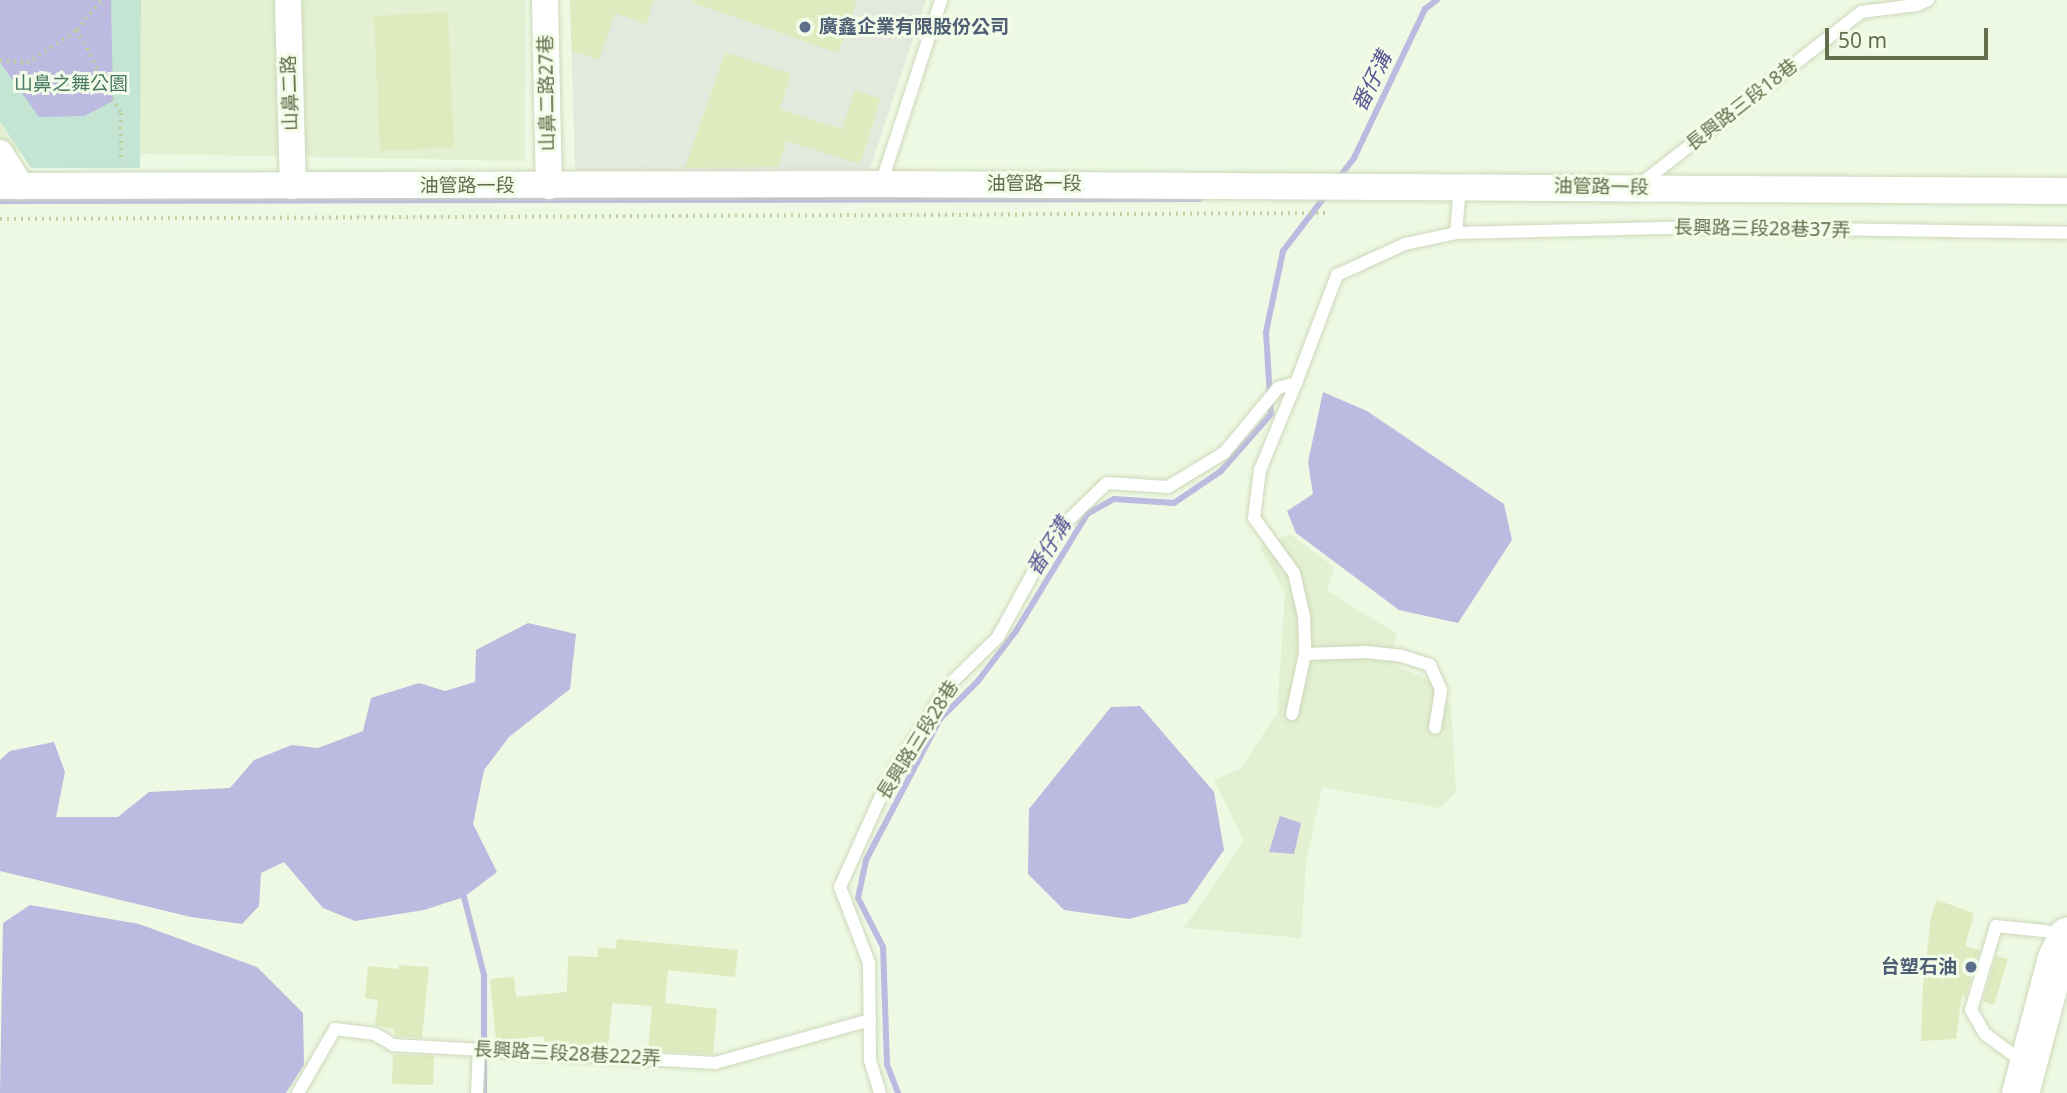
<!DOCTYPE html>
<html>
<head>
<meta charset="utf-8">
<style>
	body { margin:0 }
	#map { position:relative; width:2067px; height:1093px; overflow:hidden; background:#eef9e3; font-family:"Noto Sans","Noto Sans TC",sans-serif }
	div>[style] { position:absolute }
	.residential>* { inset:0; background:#e3f0d2 }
	.industrial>* { inset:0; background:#e4e9dd }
	.green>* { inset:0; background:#c4e4d4 }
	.water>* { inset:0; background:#bcbae0 }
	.stream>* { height:6px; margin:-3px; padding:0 3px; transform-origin:3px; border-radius:3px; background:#bcbae0 }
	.building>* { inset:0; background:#deebbe }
	.path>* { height:3.5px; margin-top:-1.75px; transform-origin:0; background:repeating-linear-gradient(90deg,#c2cfa2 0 2px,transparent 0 7px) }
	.roads { filter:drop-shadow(0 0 2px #cdd7bb) drop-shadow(0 0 2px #cdd7bb) }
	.lane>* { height:12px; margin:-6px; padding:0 6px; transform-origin:6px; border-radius:6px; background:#fff }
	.street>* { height:26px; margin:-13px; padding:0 13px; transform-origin:13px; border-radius:13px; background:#fff }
	.secondary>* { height:37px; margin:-18.5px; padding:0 18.5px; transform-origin:18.5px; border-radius:18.5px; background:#fff }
	.dots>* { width:19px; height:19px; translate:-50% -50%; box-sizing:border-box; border:4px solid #f2fce8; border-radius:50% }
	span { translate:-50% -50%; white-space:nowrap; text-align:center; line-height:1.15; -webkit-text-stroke:6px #f2fce8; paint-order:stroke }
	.service-label { font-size:19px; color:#4e5e75; font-weight:700 }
	.left { translate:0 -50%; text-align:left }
	.right { translate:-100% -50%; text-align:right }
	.park-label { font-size:19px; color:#497865 }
	.street-label { font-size:19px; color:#656e4c }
	.water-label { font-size:21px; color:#575392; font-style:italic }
	.scale { position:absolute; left:1825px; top:28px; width:163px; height:32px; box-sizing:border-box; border:4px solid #656e4c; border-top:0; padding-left:9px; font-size:21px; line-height:24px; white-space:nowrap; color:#656e4c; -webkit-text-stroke:5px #f2fce8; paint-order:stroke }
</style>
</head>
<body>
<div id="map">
	<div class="residential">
		<i style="clip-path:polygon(0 0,525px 0,525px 161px,0 151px)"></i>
		<i style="clip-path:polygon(1290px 534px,1334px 567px,1327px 591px,1396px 633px,1393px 665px,1427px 679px,1451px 705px,1456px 792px,1439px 808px,1322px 787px,1306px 862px,1301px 938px,1184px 928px,1244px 841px,1214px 780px,1240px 769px,1277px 713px,1285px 593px,1260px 548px)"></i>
	</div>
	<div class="industrial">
		<i style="clip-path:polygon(570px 0,926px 0,870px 169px,575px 170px)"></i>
	</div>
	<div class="green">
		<i style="clip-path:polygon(0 0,141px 0,140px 168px,31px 168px,0 121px)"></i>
	</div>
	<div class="water">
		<i style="clip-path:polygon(0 0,111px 0,113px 101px,84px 116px,39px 117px,0 62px)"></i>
		<i style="clip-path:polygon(1323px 392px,1367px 411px,1504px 504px,1512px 540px,1458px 623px,1399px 610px,1296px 533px,1287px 511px,1313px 494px,1308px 462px)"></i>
		<i style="clip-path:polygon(528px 623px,576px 634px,570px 689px,509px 737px,484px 770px,473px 824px,497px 872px,464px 897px,424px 910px,355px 921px,323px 908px,284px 862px,261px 873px,259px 906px,242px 924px,191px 917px,0 871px,0 760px,10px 751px,54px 742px,65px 772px,56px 817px,118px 817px,149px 792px,230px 788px,254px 760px,292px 745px,318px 748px,363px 731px,371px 698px,419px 683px,445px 691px,475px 682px,476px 650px)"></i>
		<i style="clip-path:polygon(1140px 706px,1214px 792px,1224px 850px,1187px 903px,1129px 919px,1064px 910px,1028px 874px,1029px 809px,1111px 707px)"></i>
		<i style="clip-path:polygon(1280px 816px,1301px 823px,1294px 854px,1269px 852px)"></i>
		<i style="clip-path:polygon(30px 905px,139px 924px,257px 967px,303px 1013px,304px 1065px,286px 1093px,0 1093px,3px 923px)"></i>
	</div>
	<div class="stream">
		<i style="left:1337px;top:180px;width:28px;rotate:-52deg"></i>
		<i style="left:1354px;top:158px;width:165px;rotate:-64.5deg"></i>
		<i style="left:1425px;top:9px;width:15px;rotate:-37deg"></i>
		<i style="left:0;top:201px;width:1199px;rotate:-0.1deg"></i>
		<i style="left:464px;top:897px;width:81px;rotate:75.6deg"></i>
		<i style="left:484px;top:975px;width:118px;rotate:90deg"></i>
		<i style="left:898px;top:1093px;width:30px;rotate:-111deg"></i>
		<i style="left:887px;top:1065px;width:118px;rotate:-91.9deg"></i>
		<i style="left:883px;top:947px;width:55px;rotate:-117deg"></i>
		<i style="left:858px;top:898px;width:39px;rotate:-78deg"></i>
		<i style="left:866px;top:860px;width:159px;rotate:-62.3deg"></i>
		<i style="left:940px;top:719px;width:54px;rotate:-45deg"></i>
		<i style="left:978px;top:681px;width:63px;rotate:-52.8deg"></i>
		<i style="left:1016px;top:631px;width:137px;rotate:-58.7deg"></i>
		<i style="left:1087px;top:514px;width:31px;rotate:-29deg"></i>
		<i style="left:1114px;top:499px;width:60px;rotate:3.8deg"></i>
		<i style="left:1174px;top:503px;width:57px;rotate:-34.2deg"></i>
		<i style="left:1221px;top:471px;width:76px;rotate:-48.7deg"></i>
		<i style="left:1271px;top:414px;width:82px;rotate:-93.5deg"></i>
		<i style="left:1266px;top:332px;width:83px;rotate:-78.1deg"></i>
		<i style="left:1283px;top:251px;width:71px;rotate:-52.5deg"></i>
	</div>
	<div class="building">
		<i style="clip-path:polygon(570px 0,654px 0,646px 24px,615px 13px,599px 60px,572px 51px)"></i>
		<i style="clip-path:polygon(694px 0,857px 0,838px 53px,694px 3px)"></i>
		<i style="clip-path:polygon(448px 12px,454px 147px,380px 151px,374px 16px)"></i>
		<i style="clip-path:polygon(725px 52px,791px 74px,780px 109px,842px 129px,855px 90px,881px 99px,860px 164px,787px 141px,778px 167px,685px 168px)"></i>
		<i style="clip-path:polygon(1937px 900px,1974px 913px,1965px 946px,1980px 951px,1966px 996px,1962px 995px,1956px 1039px,1921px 1041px,1923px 985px,1931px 917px)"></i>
		<i style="clip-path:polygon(617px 939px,738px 950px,735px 977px,668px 970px,665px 1003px,717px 1009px,713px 1054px,648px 1051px,652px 1006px,612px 1003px,608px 1048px,544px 1045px,544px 1036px,496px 1041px,490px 979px,514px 977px,516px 997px,567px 992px,568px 956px,598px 957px,598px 947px,616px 949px)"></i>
		<i style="clip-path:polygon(1996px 956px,2008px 959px,1994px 1005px,1983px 1001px)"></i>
		<i style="clip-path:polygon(399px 965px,429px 967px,422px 1038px,396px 1036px,393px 1029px,375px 1025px,378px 1000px,365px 998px,368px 966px,399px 969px)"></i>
		<i style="clip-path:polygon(393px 1054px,434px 1056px,433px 1085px,392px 1084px)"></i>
	</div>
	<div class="path">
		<i style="left:77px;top:30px;width:94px;rotate:62.1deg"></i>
		<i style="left:121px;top:113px;width:50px;rotate:90deg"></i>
		<i style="left:0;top:60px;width:27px;rotate:6deg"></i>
		<i style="left:27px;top:63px;width:60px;rotate:-33.4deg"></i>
		<i style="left:77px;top:30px;width:38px;rotate:-51deg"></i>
		<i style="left:0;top:219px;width:1330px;rotate:-0.26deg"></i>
	</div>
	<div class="roads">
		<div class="lane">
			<i style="left:881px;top:184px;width:194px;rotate:-71.9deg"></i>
			<i style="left:1639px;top:185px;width:281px;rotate:-37.9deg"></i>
			<i style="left:1861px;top:12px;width:56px;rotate:-7.1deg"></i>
			<i style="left:1917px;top:5px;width:12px;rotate:-24deg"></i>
			<i style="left:1456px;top:233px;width:239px;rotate:-1.4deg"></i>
			<i style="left:1695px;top:227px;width:372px;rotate:0.9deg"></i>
			<i style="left:1296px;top:383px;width:94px;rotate:112.5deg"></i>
			<i style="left:1260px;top:470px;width:48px;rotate:97.1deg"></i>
			<i style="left:1254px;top:518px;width:68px;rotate:54deg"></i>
			<i style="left:1294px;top:573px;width:44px;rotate:76.9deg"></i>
			<i style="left:1304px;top:616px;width:38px;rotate:88deg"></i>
			<i style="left:1305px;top:654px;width:61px;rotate:-1.9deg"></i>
			<i style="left:1366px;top:652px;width:36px;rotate:6deg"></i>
			<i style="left:1402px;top:656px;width:29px;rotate:18deg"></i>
			<i style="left:1430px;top:665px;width:27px;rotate:66deg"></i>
			<i style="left:1441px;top:690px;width:38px;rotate:99deg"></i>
			<i style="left:1292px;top:714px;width:61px;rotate:-77.8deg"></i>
			<i style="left:2023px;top:1062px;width:47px;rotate:-143.6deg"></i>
			<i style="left:1985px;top:1034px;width:28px;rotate:-120deg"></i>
			<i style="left:1971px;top:1010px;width:88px;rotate:-73.4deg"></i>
			<i style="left:1996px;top:926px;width:67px;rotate:6deg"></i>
			<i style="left:298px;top:1093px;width:74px;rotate:-60deg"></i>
			<i style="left:335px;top:1029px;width:40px;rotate:7.1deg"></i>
			<i style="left:375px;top:1034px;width:21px;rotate:31deg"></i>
			<i style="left:393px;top:1045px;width:323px;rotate:3.2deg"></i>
			<i style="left:715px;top:1063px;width:161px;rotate:-15.5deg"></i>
			<i style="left:477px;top:1093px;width:44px;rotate:-87.4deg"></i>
			<i style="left:880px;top:1093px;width:34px;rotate:-107deg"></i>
			<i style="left:870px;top:1060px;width:97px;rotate:-90.6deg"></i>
			<i style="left:869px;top:963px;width:81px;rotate:-110.9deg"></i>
			<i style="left:840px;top:887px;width:114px;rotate:-65.7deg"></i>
			<i style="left:887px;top:783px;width:115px;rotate:-57.8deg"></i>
			<i style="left:948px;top:686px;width:70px;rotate:-44.4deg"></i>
			<i style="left:998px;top:637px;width:119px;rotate:-61.3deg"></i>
			<i style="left:1055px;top:533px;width:72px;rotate:-43.9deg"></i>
			<i style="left:1107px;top:483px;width:61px;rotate:3.8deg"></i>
			<i style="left:1168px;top:487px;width:66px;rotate:-31.3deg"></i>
			<i style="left:1224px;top:453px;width:85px;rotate:-50.3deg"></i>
			<i style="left:1278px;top:388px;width:19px;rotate:-16deg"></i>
			<i style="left:1296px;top:383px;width:116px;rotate:-69.2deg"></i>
			<i style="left:1337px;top:275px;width:75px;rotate:-24.5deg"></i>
			<i style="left:1405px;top:244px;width:52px;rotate:-12.2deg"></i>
			<i style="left:1456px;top:233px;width:47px;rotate:-85.1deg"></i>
		</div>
		<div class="street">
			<i style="left:288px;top:0;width:186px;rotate:88.5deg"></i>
			<i style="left:545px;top:0;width:186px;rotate:88.8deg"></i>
			<i style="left:0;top:153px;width:39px;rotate:58deg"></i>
			<i style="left:0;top:186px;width:881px;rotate:-0.13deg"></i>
			<i style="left:881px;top:184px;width:1186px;rotate:0.34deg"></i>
		</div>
		<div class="secondary">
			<i style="left:2020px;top:1093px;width:140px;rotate:-75.1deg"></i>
			<i style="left:2056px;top:958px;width:25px;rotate:-64deg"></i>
		</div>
	</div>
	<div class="dots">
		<i style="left:805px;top:27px;background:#5c6f8a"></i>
		<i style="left:1971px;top:967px;background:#5c6f8a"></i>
	</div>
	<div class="service-label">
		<span class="left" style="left:819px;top:27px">廣鑫企業有限股份公司</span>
		<span class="right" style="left:1957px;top:967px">台塑石油</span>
	</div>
	<div class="park-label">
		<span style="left:71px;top:84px">山鼻之舞公園</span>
	</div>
	<div class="street-label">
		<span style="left:290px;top:93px;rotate:-92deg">山鼻二路</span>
		<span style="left:547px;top:93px;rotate:-91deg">山鼻二路27巷</span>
		<span style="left:1742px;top:105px;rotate:-38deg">長興路三段18巷</span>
		<span style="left:1034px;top:184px">油管路一段</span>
		<span style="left:467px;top:186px">油管路一段</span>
		<span style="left:1601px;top:187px;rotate:1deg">油管路一段</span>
		<span style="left:1762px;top:229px;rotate:1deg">長興路三段28巷37弄</span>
		<span style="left:918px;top:740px;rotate:-58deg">長興路三段28巷</span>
		<span style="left:567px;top:1054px;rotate:3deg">長興路三段28巷222弄</span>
	</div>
	<div class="water-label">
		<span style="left:1371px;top:81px;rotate:-64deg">番仔溝</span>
		<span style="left:1048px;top:546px;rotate:-58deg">番仔溝</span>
	</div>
	<div class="scale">50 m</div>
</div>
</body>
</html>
